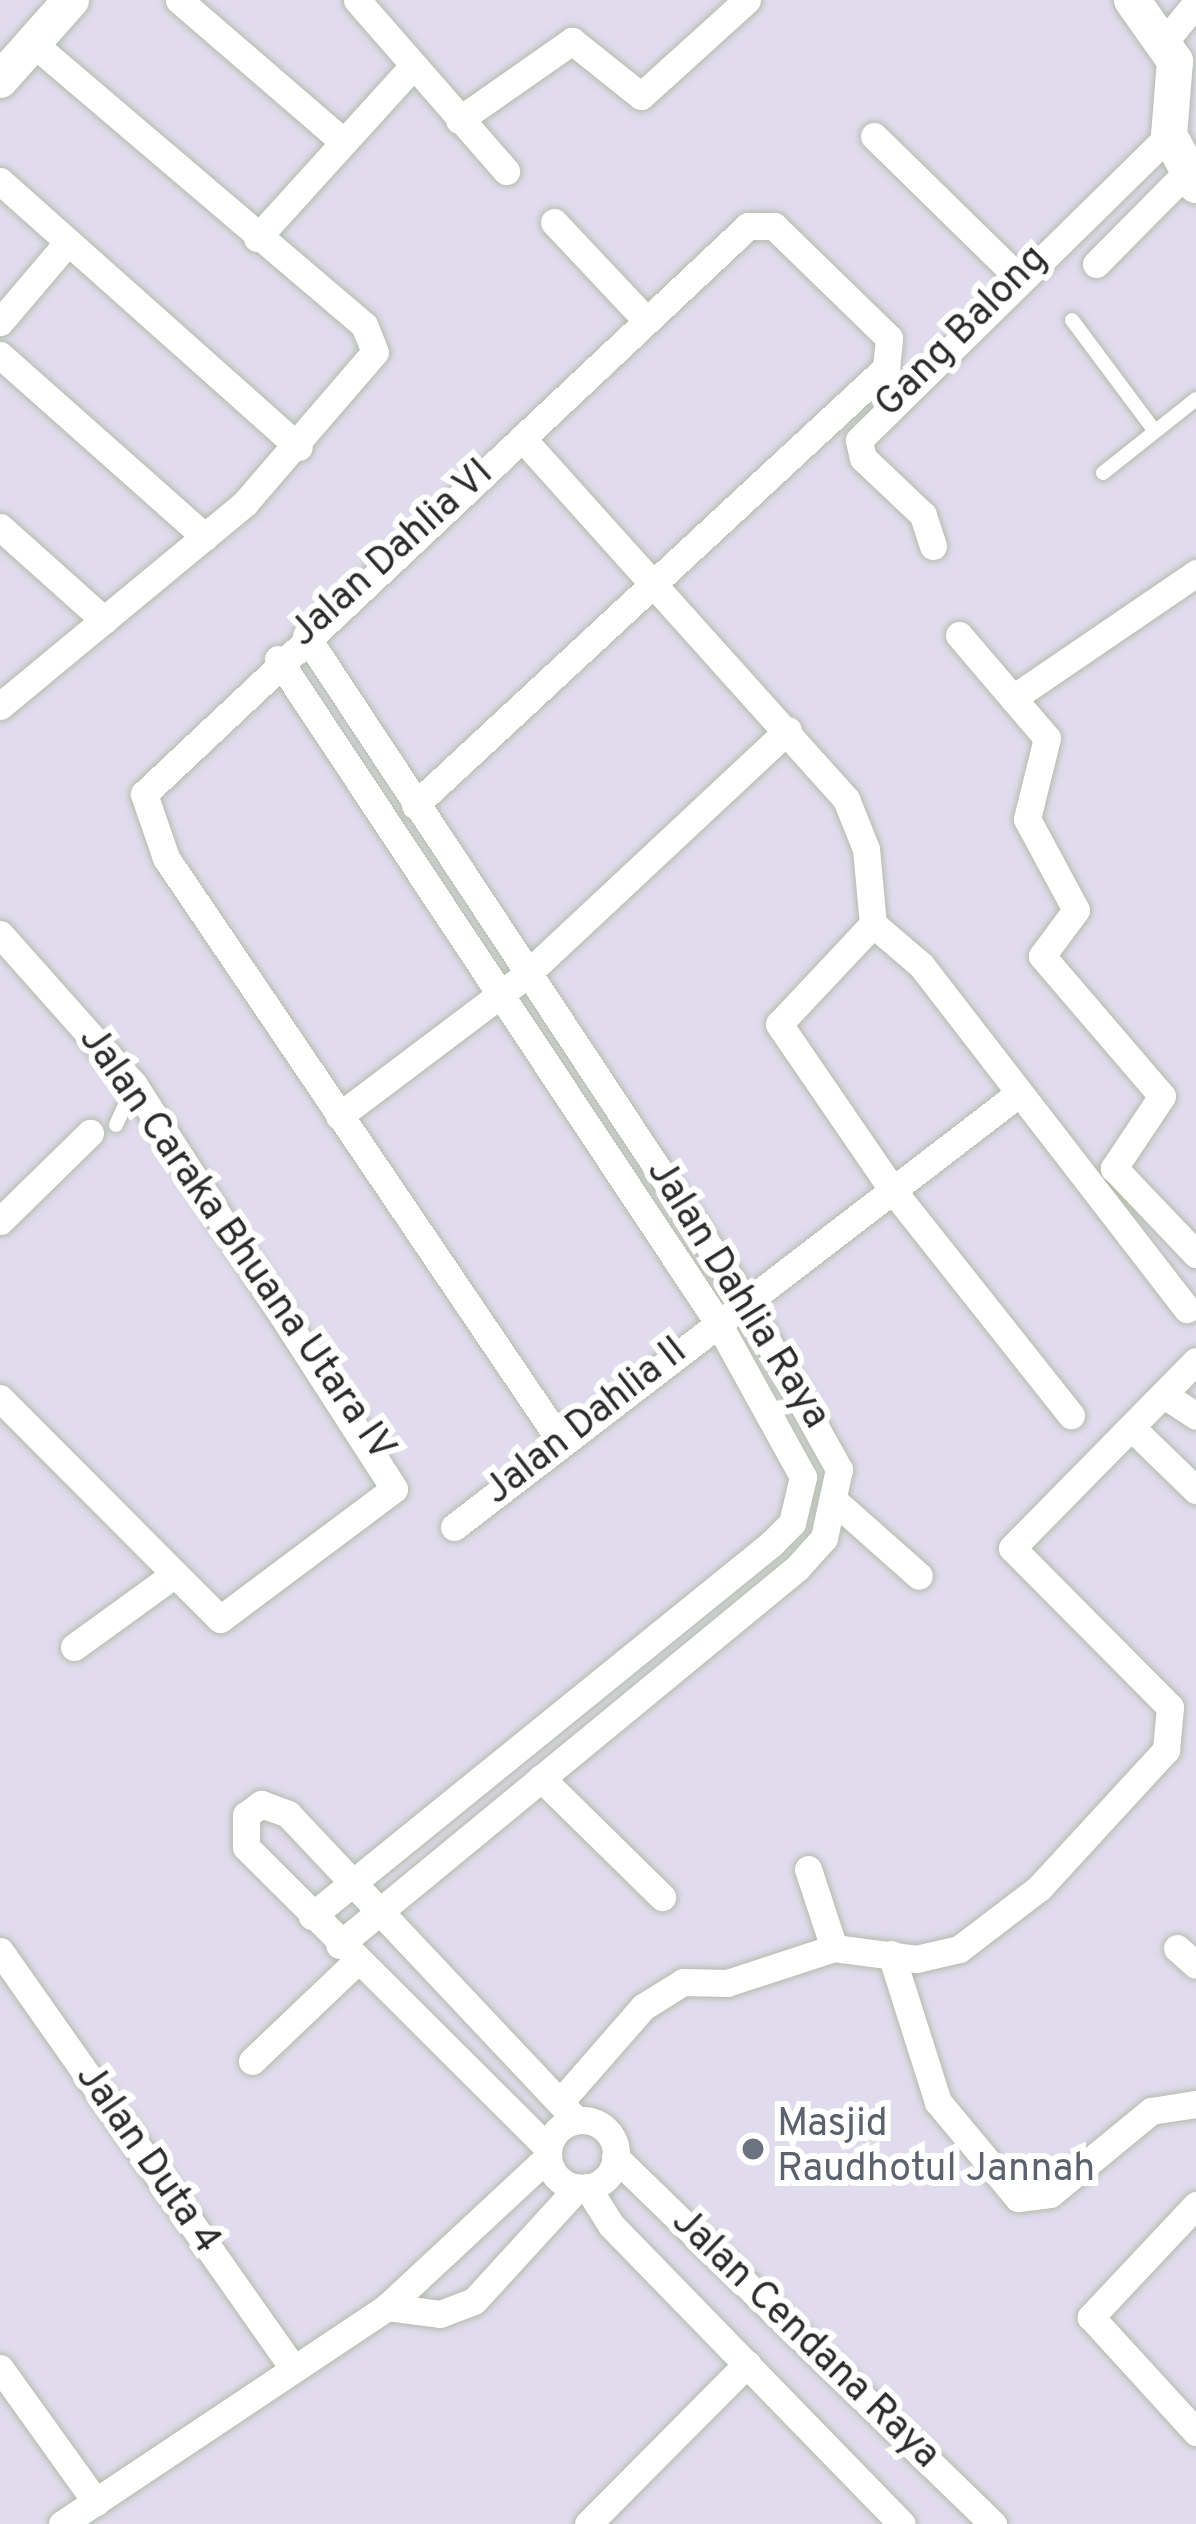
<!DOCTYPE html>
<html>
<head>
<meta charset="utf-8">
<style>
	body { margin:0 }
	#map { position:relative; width:1196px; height:2524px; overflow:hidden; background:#e0dcee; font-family:Overpass,sans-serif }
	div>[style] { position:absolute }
	.roads { filter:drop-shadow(0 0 3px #b5bcac) drop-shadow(0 0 3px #b5bcac) }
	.service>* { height:14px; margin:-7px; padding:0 7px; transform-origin:7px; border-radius:7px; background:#fff }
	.minor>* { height:27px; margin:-13.5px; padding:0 13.5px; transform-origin:13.5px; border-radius:13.5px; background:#fff }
	.minor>.ring { margin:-13.5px; padding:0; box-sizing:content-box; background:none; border:27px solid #fff; border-radius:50% }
	.tertiary>* { height:36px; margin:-18px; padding:0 18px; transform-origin:18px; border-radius:18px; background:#fff }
	.dots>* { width:33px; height:33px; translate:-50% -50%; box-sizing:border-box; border:6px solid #fff; border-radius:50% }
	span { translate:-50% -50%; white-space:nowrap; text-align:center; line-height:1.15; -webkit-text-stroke:12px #fff; paint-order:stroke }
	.street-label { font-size:39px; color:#2b2b2b }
	.worship-label { font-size:39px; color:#5b616d }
	.left { translate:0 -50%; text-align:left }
</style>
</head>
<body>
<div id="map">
	<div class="roads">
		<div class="service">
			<i style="left:1072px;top:320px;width:137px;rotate:53.3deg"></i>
			<i style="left:1103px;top:473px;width:119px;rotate:-38.5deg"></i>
			<i style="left:116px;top:1125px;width:44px;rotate:-65.8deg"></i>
		</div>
		<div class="minor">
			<i style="left:179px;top:0;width:214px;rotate:40.8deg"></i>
			<i style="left:357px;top:0;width:227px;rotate:48.9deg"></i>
			<i style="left:1165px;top:41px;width:49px;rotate:-50.8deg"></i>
			<i style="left:459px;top:120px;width:138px;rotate:-35deg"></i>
			<i style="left:572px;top:41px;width:88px;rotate:38.6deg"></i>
			<i style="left:641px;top:96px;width:143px;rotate:-42.2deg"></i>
			<i style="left:874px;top:136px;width:202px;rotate:44.4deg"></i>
			<i style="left:0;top:181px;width:400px;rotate:41.7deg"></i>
			<i style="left:554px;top:222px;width:133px;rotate:46.8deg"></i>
			<i style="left:257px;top:238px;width:228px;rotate:-47.8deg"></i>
			<i style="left:1096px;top:264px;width:129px;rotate:-45.3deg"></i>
			<i style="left:0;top:322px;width:104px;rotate:-49.7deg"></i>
			<i style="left:0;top:355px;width:274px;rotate:41.6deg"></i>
			<i style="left:522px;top:438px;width:485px;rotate:48.1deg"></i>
			<i style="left:846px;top:799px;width:54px;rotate:68.2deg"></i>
			<i style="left:866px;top:849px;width:75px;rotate:84.7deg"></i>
			<i style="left:873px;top:924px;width:137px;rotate:133.2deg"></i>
			<i style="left:779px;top:1024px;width:204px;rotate:55.6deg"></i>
			<i style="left:894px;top:1192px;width:285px;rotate:51.6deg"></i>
			<i style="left:0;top:527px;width:140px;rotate:41.8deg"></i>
			<i style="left:933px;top:546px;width:33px;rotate:-108deg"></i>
			<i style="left:923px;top:515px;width:83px;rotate:-136.5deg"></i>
			<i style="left:863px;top:458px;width:18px;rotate:-103deg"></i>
			<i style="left:859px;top:440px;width:435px;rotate:-44.5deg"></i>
			<i style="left:959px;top:635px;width:135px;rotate:49.5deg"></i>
			<i style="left:1047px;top:738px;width:83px;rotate:103.9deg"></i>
			<i style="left:1027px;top:819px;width:103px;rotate:61.7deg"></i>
			<i style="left:1076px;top:910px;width:57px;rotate:126.5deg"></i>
			<i style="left:1042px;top:956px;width:184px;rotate:49.4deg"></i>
			<i style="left:1162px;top:1096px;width:87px;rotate:123.7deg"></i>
			<i style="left:1114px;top:1168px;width:119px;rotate:46.4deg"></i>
			<i style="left:306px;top:636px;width:797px;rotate:56.57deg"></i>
			<i style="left:745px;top:1301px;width:193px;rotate:60.8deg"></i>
			<i style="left:839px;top:1469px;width:71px;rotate:102.3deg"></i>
			<i style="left:824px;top:1538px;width:40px;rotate:132deg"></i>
			<i style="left:797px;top:1568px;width:593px;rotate:140.54deg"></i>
			<i style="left:278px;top:659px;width:794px;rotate:56.45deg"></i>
			<i style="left:717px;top:1321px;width:178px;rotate:61.1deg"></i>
			<i style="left:803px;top:1477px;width:47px;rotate:103.4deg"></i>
			<i style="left:792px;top:1523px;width:30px;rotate:135deg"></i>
			<i style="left:771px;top:1544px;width:591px;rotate:140.98deg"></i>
			<i style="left:1013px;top:698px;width:222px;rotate:-34.3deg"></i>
			<i style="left:0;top:706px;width:318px;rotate:-39.6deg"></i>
			<i style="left:245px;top:503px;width:199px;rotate:-49.3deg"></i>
			<i style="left:375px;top:352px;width:29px;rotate:-112deg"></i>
			<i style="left:364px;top:325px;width:435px;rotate:-139.6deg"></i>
			<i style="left:415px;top:805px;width:643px;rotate:-42.86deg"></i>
			<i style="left:886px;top:368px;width:30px;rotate:-84deg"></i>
			<i style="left:889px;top:338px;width:161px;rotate:-135.8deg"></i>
			<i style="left:774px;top:226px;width:26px;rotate:180deg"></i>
			<i style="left:748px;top:226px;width:829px;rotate:136.76deg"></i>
			<i style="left:144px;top:794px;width:68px;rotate:71deg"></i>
			<i style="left:166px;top:858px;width:706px;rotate:55.91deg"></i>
			<i style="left:873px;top:924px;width:63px;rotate:40.5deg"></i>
			<i style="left:921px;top:965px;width:435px;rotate:52.3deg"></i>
			<i style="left:0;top:934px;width:202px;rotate:48.4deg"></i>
			<i style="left:134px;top:1085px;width:480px;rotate:57.2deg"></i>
			<i style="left:394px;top:1489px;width:217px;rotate:143.2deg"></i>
			<i style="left:220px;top:1619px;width:312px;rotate:-134.9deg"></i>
			<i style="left:339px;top:1116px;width:233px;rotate:-37deg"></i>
			<i style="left:525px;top:976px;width:360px;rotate:-43.1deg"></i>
			<i style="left:0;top:1221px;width:126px;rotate:-44.4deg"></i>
			<i style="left:1164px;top:1395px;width:38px;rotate:33deg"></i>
			<i style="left:1133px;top:1429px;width:88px;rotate:44.1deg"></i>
			<i style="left:838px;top:1504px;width:108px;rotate:41.6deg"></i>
			<i style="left:454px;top:1527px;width:711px;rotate:-37.51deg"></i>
			<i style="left:74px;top:1647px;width:121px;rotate:-35.9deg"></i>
			<i style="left:541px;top:1778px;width:170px;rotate:44.5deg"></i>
			<i style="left:808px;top:1869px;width:83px;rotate:71.8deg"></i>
			<i style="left:1177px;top:1948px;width:25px;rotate:42deg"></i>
			<i style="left:0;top:1951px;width:510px;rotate:54.91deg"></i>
			<i style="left:891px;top:1954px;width:155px;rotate:72.4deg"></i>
			<i style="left:938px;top:2102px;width:125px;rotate:50.2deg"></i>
			<i style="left:1018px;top:2198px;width:32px;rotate:-7deg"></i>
			<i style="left:1050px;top:2194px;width:131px;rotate:-39.4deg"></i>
			<i style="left:1151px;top:2111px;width:46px;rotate:-8.8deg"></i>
			<i style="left:252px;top:2061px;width:142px;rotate:-43.6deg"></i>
			<i style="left:561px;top:2101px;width:125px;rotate:-48.9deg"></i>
			<i style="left:643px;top:2007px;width:47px;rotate:-32deg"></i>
			<i style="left:683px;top:1982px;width:44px;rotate:1.3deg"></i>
			<i style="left:727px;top:1983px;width:113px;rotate:-18.1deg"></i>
			<i style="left:834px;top:1948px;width:83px;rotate:7.6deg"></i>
			<i style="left:916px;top:1959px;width:44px;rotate:-13.1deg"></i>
			<i style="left:959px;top:1949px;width:101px;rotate:-37.3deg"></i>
			<i style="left:1039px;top:1888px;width:188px;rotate:-47.4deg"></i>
			<i style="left:1166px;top:1750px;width:43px;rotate:-84.7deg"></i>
			<i style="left:1170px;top:1707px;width:224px;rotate:-134.8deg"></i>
			<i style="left:1012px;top:1548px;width:262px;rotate:-45.5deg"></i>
			<i class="ring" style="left:548px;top:2120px;width:41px;height:41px"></i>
			<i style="left:548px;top:2148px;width:426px;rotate:-135.1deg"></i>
			<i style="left:246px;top:1847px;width:32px;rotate:-90deg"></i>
			<i style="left:246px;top:1815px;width:19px;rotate:-36deg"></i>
			<i style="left:261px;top:1804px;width:29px;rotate:20deg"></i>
			<i style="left:288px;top:1814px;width:420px;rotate:46.7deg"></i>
			<i style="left:615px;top:2157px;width:527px;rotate:44.15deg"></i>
			<i style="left:587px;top:2187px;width:45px;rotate:57.7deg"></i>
			<i style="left:611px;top:2225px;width:417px;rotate:45.8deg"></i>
			<i style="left:1196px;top:2205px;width:154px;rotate:133.2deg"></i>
			<i style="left:1091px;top:2317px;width:156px;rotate:47.6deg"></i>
			<i style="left:387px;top:2307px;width:53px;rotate:7.5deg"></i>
			<i style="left:440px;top:2314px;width:36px;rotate:-21deg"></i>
			<i style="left:474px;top:2301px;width:154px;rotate:-47.6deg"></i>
			<i style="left:0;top:2368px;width:165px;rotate:54.4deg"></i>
			<i style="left:62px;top:2524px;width:391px;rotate:-33.7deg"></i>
			<i style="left:387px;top:2307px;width:220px;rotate:-43deg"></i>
			<i style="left:588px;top:2524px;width:226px;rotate:-45.2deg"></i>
		</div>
		<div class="tertiary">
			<i style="left:1132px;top:0;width:75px;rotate:54.8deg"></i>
			<i style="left:1175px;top:61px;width:74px;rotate:94.6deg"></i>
			<i style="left:1169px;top:135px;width:57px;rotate:61.6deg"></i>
			<i style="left:0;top:80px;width:107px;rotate:-48.4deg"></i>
		</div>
	</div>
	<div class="dots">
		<i style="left:753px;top:2149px;background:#6b7280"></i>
	</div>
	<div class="street-label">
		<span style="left:963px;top:333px;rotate:-45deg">Gang Balong</span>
		<span style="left:393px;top:555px;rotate:-42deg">Jalan Dahlia VI</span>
		<span style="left:235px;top:1245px;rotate:55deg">Jalan Caraka Bhuana Utara IV</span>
		<span style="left:736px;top:1295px;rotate:58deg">Jalan Dahlia Raya</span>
		<span style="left:587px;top:1423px;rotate:-38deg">Jalan Dahlia II</span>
		<span style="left:146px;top:2160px;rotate:55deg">Jalan Duta 4</span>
		<span style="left:804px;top:2340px;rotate:44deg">Jalan Cendana Raya</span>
	</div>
	<div class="worship-label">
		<span class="left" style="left:777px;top:2149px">Masjid<br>Raudhotul Jannah</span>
	</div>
</div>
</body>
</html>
